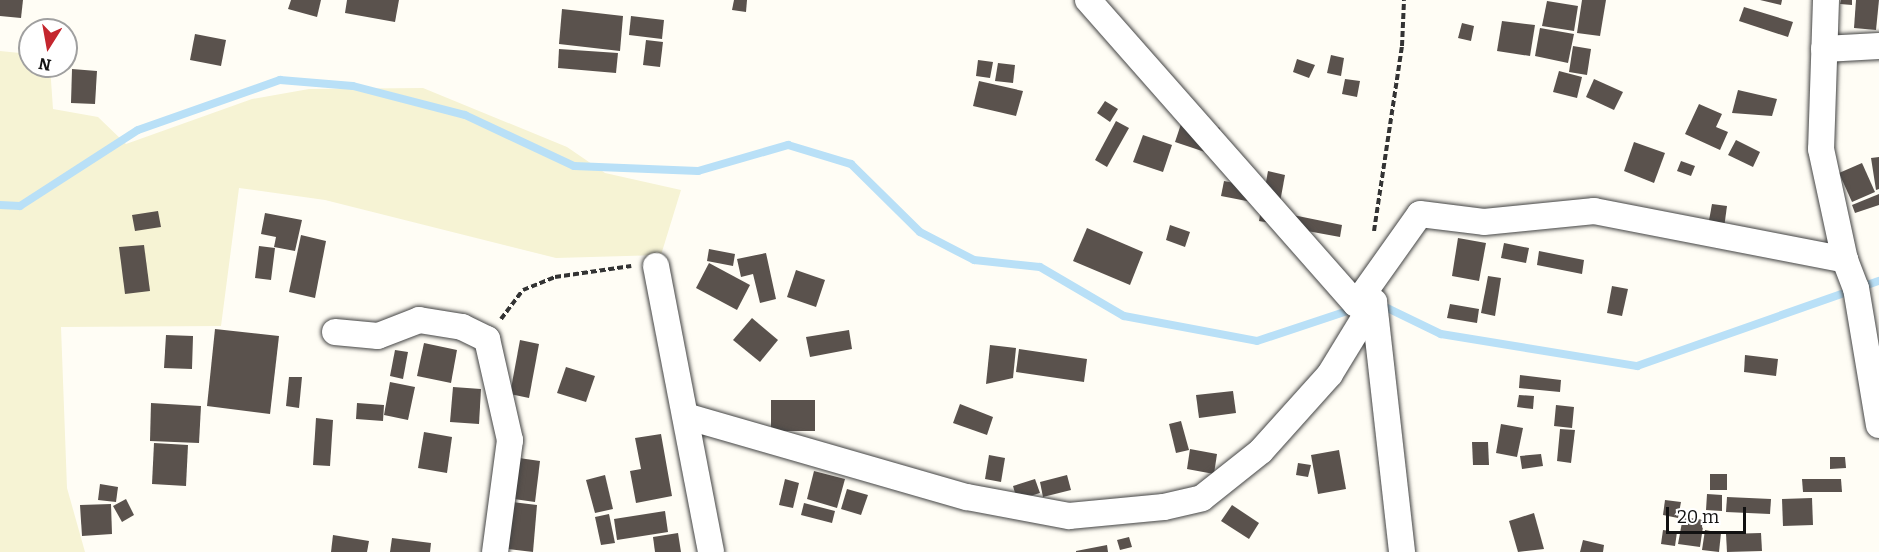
<!DOCTYPE html>
<html>
<head>
<meta charset="utf-8">
<style>
	body { margin:0 }
	#map { position:relative; width:1879px; height:552px; overflow:hidden; background:#fffdf5; font-family:Bitter,serif }
	div>[style] { position:absolute }
	.farmland>* { inset:0; background:#f6f3d4 }
	.stream>* { height:8px; margin:-4px; padding:0 4px; transform-origin:4px; border-radius:4px; background:#b9e0f7 }
	.building>* { inset:0; background:#5a524d }
	.path>* { height:4px; margin-top:-2px; transform-origin:0; background:repeating-linear-gradient(90deg,#333 0 6px,transparent 0 9px) }
	.roads { filter:drop-shadow(0 0 2px #444) drop-shadow(0 0 2px #444) }
	.minor>* { height:26px; margin:-13px; padding:0 13px; transform-origin:13px; border-radius:13px; background:#fff }
	span { translate:-50% -50%; white-space:nowrap; text-align:center; line-height:1.15; -webkit-text-stroke:6px #fff; paint-order:stroke }
	.north { position:absolute; left:18px; top:18px; width:60px; height:60px; box-sizing:border-box; background:#fff; border:2px solid #a0a0a0; border-radius:50%; rotate:191deg; font-size:16px; font-weight:700; line-height:24px; text-align:center; color:#111 }
	.north::after { content:''; display:block; margin:auto; width:21px; height:27px; background:#c4262e; clip-path:polygon(50% 0,100% 100%,50% 72%,0 100%) }
	.scale { position:absolute; left:1666px; top:507px; width:80px; height:27px; box-sizing:border-box; border:3px solid #111; border-top:0; padding-left:8px; font-size:18px; line-height:21px; white-space:nowrap; color:#111; -webkit-text-stroke:4px #fff; paint-order:stroke }
</style>
</head>
<body>
<div id="map">
	<div class="farmland">
		<i style="clip-path:polygon(0 51px,30px 54px,30px 66px,50px 66px,53px 109px,98px 117px,126px 144px,252px 99px,309px 89px,423px 88px,567px 147px,605px 173px,681px 190px,661px 255px,556px 258px,325px 200px,239px 188px,221px 326px,61px 327px,67px 488px,85px 552px,0 552px)"></i>
	</div>
	<div class="stream">
		<i style="left:0;top:205px;width:20px;rotate:3deg"></i>
		<i style="left:20px;top:206px;width:140px;rotate:-32.8deg"></i>
		<i style="left:138px;top:130px;width:151px;rotate:-19.4deg"></i>
		<i style="left:280px;top:80px;width:73px;rotate:4.7deg"></i>
		<i style="left:353px;top:86px;width:116px;rotate:14.5deg"></i>
		<i style="left:465px;top:115px;width:120px;rotate:25.1deg"></i>
		<i style="left:574px;top:166px;width:124px;rotate:2.3deg"></i>
		<i style="left:698px;top:171px;width:94px;rotate:-16.1deg"></i>
		<i style="left:788px;top:145px;width:66px;rotate:16.8deg"></i>
		<i style="left:851px;top:164px;width:97px;rotate:44.6deg"></i>
		<i style="left:920px;top:232px;width:61px;rotate:27.4deg"></i>
		<i style="left:974px;top:260px;width:66px;rotate:6.1deg"></i>
		<i style="left:1040px;top:267px;width:97px;rotate:30.3deg"></i>
		<i style="left:1124px;top:316px;width:135px;rotate:10.6deg"></i>
		<i style="left:1257px;top:341px;width:104px;rotate:-18.4deg"></i>
		<i style="left:1379px;top:304px;width:69px;rotate:25.8deg"></i>
		<i style="left:1441px;top:334px;width:199px;rotate:9.3deg"></i>
		<i style="left:1637px;top:366px;width:256px;rotate:-19.4deg"></i>
	</div>
	<div class="building">
		<i style="clip-path:polygon(0 0,23px 0,21px 18px,0 16px)"></i>
		<i style="clip-path:polygon(291px 0,321px 0,317px 17px,288px 9px)"></i>
		<i style="clip-path:polygon(347px 0,399px 0,395px 22px,345px 13px)"></i>
		<i style="clip-path:polygon(734px 0,747px 0,746px 12px,732px 10px)"></i>
		<i style="clip-path:polygon(1582px 0,1606px 0,1600px 36px,1577px 33px)"></i>
		<i style="clip-path:polygon(1760px 0,1782px 0,1781px 5px)"></i>
		<i style="clip-path:polygon(1841px 0,1852px 0,1852px 5px,1840px 4px)"></i>
		<i style="clip-path:polygon(1856px 0,1879px 0,1876px 30px,1854px 28px)"></i>
		<i style="clip-path:polygon(1547px 1px,1578px 6px,1574px 31px,1542px 26px)"></i>
		<i style="clip-path:polygon(1744px 7px,1793px 22px,1788px 37px,1739px 21px)"></i>
		<i style="clip-path:polygon(562px 9px,623px 16px,620px 51px,559px 44px)"></i>
		<i style="clip-path:polygon(631px 16px,664px 20px,662px 39px,629px 35px)"></i>
		<i style="clip-path:polygon(1502px 21px,1535px 25px,1530px 56px,1497px 51px)"></i>
		<i style="clip-path:polygon(1462px 23px,1474px 26px,1471px 41px,1458px 38px)"></i>
		<i style="clip-path:polygon(1540px 28px,1574px 34px,1568px 63px,1535px 56px)"></i>
		<i style="clip-path:polygon(195px 34px,226px 40px,221px 66px,190px 60px)"></i>
		<i style="clip-path:polygon(646px 40px,663px 42px,660px 67px,643px 65px)"></i>
		<i style="clip-path:polygon(1573px 46px,1591px 49px,1587px 75px,1569px 72px)"></i>
		<i style="clip-path:polygon(559px 49px,618px 53px,616px 73px,558px 68px)"></i>
		<i style="clip-path:polygon(1331px 55px,1344px 58px,1341px 76px,1327px 73px)"></i>
		<i style="clip-path:polygon(1297px 59px,1315px 65px,1309px 78px,1293px 72px)"></i>
		<i style="clip-path:polygon(978px 60px,993px 62px,990px 78px,976px 76px)"></i>
		<i style="clip-path:polygon(998px 63px,1015px 65px,1013px 83px,995px 81px)"></i>
		<i style="clip-path:polygon(72px 69px,97px 71px,95px 104px,71px 103px)"></i>
		<i style="clip-path:polygon(1559px 71px,1582px 77px,1577px 98px,1553px 92px)"></i>
		<i style="clip-path:polygon(1345px 79px,1360px 81px,1357px 97px,1342px 94px)"></i>
		<i style="clip-path:polygon(1594px 79px,1623px 92px,1614px 110px,1586px 97px)"></i>
		<i style="clip-path:polygon(979px 81px,1023px 91px,1016px 116px,973px 106px)"></i>
		<i style="clip-path:polygon(1738px 90px,1777px 99px,1772px 116px,1732px 113px)"></i>
		<i style="clip-path:polygon(1105px 101px,1118px 109px,1110px 122px,1097px 113px)"></i>
		<i style="clip-path:polygon(1699px 104px,1722px 114px,1716px 127px,1728px 132px,1720px 150px,1685px 134px)"></i>
		<i style="clip-path:polygon(1184px 115px,1220px 128px,1211px 154px,1175px 142px)"></i>
		<i style="clip-path:polygon(1116px 121px,1129px 128px,1107px 167px,1095px 160px)"></i>
		<i style="clip-path:polygon(1143px 135px,1172px 145px,1163px 172px,1133px 162px)"></i>
		<i style="clip-path:polygon(1736px 140px,1760px 152px,1753px 167px,1728px 155px)"></i>
		<i style="clip-path:polygon(1634px 142px,1665px 153px,1654px 183px,1624px 171px)"></i>
		<i style="clip-path:polygon(1879px 157px,1879px 189px,1876px 190px,1871px 158px)"></i>
		<i style="clip-path:polygon(1681px 161px,1695px 166px,1691px 176px,1677px 171px)"></i>
		<i style="clip-path:polygon(1862px 163px,1875px 192px,1852px 202px,1839px 173px)"></i>
		<i style="clip-path:polygon(1268px 171px,1285px 175px,1276px 224px,1259px 221px)"></i>
		<i style="clip-path:polygon(1224px 181px,1260px 188px,1257px 203px,1221px 196px)"></i>
		<i style="clip-path:polygon(1879px 194px,1879px 205px,1855px 213px,1852px 205px)"></i>
		<i style="clip-path:polygon(1712px 204px,1727px 206px,1724px 228px,1708px 226px)"></i>
		<i style="clip-path:polygon(158px 211px,161px 227px,135px 231px,132px 215px)"></i>
		<i style="clip-path:polygon(265px 213px,302px 220px,295px 251px,274px 247px,276px 237px,261px 234px)"></i>
		<i style="clip-path:polygon(1283px 213px,1342px 225px,1340px 237px,1280px 226px)"></i>
		<i style="clip-path:polygon(1170px 225px,1190px 232px,1185px 247px,1166px 240px)"></i>
		<i style="clip-path:polygon(1087px 228px,1143px 252px,1130px 285px,1073px 261px)"></i>
		<i style="clip-path:polygon(301px 235px,326px 241px,315px 298px,289px 292px)"></i>
		<i style="clip-path:polygon(1458px 238px,1486px 243px,1479px 281px,1452px 276px)"></i>
		<i style="clip-path:polygon(1504px 243px,1529px 248px,1526px 263px,1501px 258px)"></i>
		<i style="clip-path:polygon(144px 245px,150px 291px,125px 294px,119px 247px)"></i>
		<i style="clip-path:polygon(259px 246px,275px 248px,271px 280px,255px 278px)"></i>
		<i style="clip-path:polygon(709px 249px,735px 254px,733px 266px,707px 261px)"></i>
		<i style="clip-path:polygon(1539px 251px,1584px 260px,1582px 274px,1537px 265px)"></i>
		<i style="clip-path:polygon(766px 253px,776px 299px,760px 303px,753px 274px,741px 277px,737px 259px)"></i>
		<i style="clip-path:polygon(709px 263px,750px 285px,737px 310px,696px 288px)"></i>
		<i style="clip-path:polygon(796px 270px,825px 280px,816px 307px,787px 297px)"></i>
		<i style="clip-path:polygon(1488px 276px,1501px 278px,1495px 316px,1481px 313px)"></i>
		<i style="clip-path:polygon(1612px 286px,1628px 289px,1622px 316px,1607px 313px)"></i>
		<i style="clip-path:polygon(1450px 304px,1479px 309px,1477px 323px,1447px 318px)"></i>
		<i style="clip-path:polygon(752px 318px,778px 340px,760px 362px,733px 340px)"></i>
		<i style="clip-path:polygon(215px 329px,279px 336px,270px 414px,207px 406px)"></i>
		<i style="clip-path:polygon(849px 330px,852px 349px,810px 357px,806px 337px)"></i>
		<i style="clip-path:polygon(166px 335px,193px 336px,192px 369px,164px 368px)"></i>
		<i style="clip-path:polygon(520px 340px,539px 344px,529px 398px,510px 394px)"></i>
		<i style="clip-path:polygon(424px 343px,457px 350px,451px 383px,417px 376px)"></i>
		<i style="clip-path:polygon(990px 345px,1016px 348px,1013px 378px,986px 384px)"></i>
		<i style="clip-path:polygon(1019px 349px,1087px 359px,1084px 382px,1016px 372px)"></i>
		<i style="clip-path:polygon(395px 350px,408px 352px,403px 379px,390px 376px)"></i>
		<i style="clip-path:polygon(1745px 355px,1778px 359px,1776px 376px,1744px 372px)"></i>
		<i style="clip-path:polygon(566px 367px,595px 376px,586px 402px,557px 393px)"></i>
		<i style="clip-path:polygon(1520px 375px,1561px 380px,1560px 392px,1519px 388px)"></i>
		<i style="clip-path:polygon(289px 377px,302px 377px,299px 408px,286px 406px)"></i>
		<i style="clip-path:polygon(390px 382px,415px 387px,408px 420px,384px 415px)"></i>
		<i style="clip-path:polygon(453px 387px,481px 389px,479px 424px,450px 422px)"></i>
		<i style="clip-path:polygon(1233px 391px,1236px 413px,1199px 418px,1196px 395px)"></i>
		<i style="clip-path:polygon(1519px 395px,1534px 396px,1533px 409px,1517px 407px)"></i>
		<i style="clip-path:polygon(771px 400px,815px 400px,815px 431px,771px 431px)"></i>
		<i style="clip-path:polygon(151px 403px,201px 406px,199px 443px,150px 441px)"></i>
		<i style="clip-path:polygon(357px 403px,384px 405px,383px 421px,356px 419px)"></i>
		<i style="clip-path:polygon(960px 404px,993px 417px,987px 435px,953px 423px)"></i>
		<i style="clip-path:polygon(1556px 405px,1574px 407px,1572px 428px,1554px 426px)"></i>
		<i style="clip-path:polygon(316px 418px,333px 420px,330px 466px,313px 465px)"></i>
		<i style="clip-path:polygon(1181px 421px,1189px 450px,1176px 453px,1169px 424px)"></i>
		<i style="clip-path:polygon(1501px 424px,1523px 428px,1517px 457px,1496px 453px)"></i>
		<i style="clip-path:polygon(1560px 429px,1575px 430px,1571px 463px,1557px 461px)"></i>
		<i style="clip-path:polygon(424px 432px,452px 437px,447px 473px,418px 468px)"></i>
		<i style="clip-path:polygon(661px 434px,672px 496px,636px 503px,630px 471px,641px 469px,635px 438px)"></i>
		<i style="clip-path:polygon(1472px 442px,1488px 442px,1489px 465px,1473px 465px)"></i>
		<i style="clip-path:polygon(154px 443px,188px 445px,186px 486px,152px 484px)"></i>
		<i style="clip-path:polygon(1190px 449px,1217px 454px,1214px 474px,1187px 469px)"></i>
		<i style="clip-path:polygon(1339px 450px,1346px 489px,1318px 494px,1311px 455px)"></i>
		<i style="clip-path:polygon(1541px 454px,1543px 466px,1522px 469px,1520px 456px)"></i>
		<i style="clip-path:polygon(989px 455px,1005px 458px,1001px 482px,985px 479px)"></i>
		<i style="clip-path:polygon(1830px 457px,1845px 457px,1846px 468px,1830px 469px)"></i>
		<i style="clip-path:polygon(519px 458px,540px 461px,535px 502px,514px 499px)"></i>
		<i style="clip-path:polygon(1298px 463px,1311px 465px,1308px 477px,1296px 475px)"></i>
		<i style="clip-path:polygon(814px 471px,845px 479px,837px 508px,807px 499px)"></i>
		<i style="clip-path:polygon(1710px 474px,1727px 474px,1727px 490px,1710px 490px)"></i>
		<i style="clip-path:polygon(605px 475px,613px 509px,595px 513px,586px 480px)"></i>
		<i style="clip-path:polygon(1067px 475px,1071px 490px,1043px 497px,1040px 482px)"></i>
		<i style="clip-path:polygon(785px 479px,799px 483px,793px 508px,779px 505px)"></i>
		<i style="clip-path:polygon(1035px 479px,1040px 493px,1017px 500px,1013px 486px)"></i>
		<i style="clip-path:polygon(1802px 479px,1841px 479px,1842px 492px,1803px 492px)"></i>
		<i style="clip-path:polygon(100px 484px,118px 487px,116px 502px,98px 500px)"></i>
		<i style="clip-path:polygon(847px 489px,868px 495px,861px 515px,841px 509px)"></i>
		<i style="clip-path:polygon(1707px 494px,1722px 495px,1722px 511px,1706px 510px)"></i>
		<i style="clip-path:polygon(1727px 497px,1771px 499px,1770px 514px,1726px 512px)"></i>
		<i style="clip-path:polygon(1812px 498px,1813px 525px,1783px 526px,1782px 499px)"></i>
		<i style="clip-path:polygon(126px 499px,134px 515px,122px 522px,113px 506px)"></i>
		<i style="clip-path:polygon(1665px 500px,1681px 502px,1678px 518px,1663px 515px)"></i>
		<i style="clip-path:polygon(512px 502px,537px 505px,533px 552px,507px 549px)"></i>
		<i style="clip-path:polygon(804px 503px,835px 511px,832px 523px,801px 515px)"></i>
		<i style="clip-path:polygon(111px 504px,112px 534px,82px 536px,80px 505px)"></i>
		<i style="clip-path:polygon(1232px 505px,1259px 523px,1249px 539px,1221px 521px)"></i>
		<i style="clip-path:polygon(665px 511px,668px 532px,617px 540px,614px 519px)"></i>
		<i style="clip-path:polygon(1534px 513px,1544px 549px,1518px 552px,1509px 521px)"></i>
		<i style="clip-path:polygon(609px 514px,615px 543px,601px 545px,595px 517px)"></i>
		<i style="clip-path:polygon(1683px 517px,1704px 520px,1700px 547px,1678px 544px)"></i>
		<i style="clip-path:polygon(1663px 530px,1677px 532px,1675px 546px,1661px 544px)"></i>
		<i style="clip-path:polygon(1705px 530px,1721px 533px,1719px 552px,1702px 550px)"></i>
		<i style="clip-path:polygon(678px 533px,681px 552px,655px 552px,653px 537px)"></i>
		<i style="clip-path:polygon(1761px 533px,1762px 551px,1727px 552px,1726px 534px)"></i>
		<i style="clip-path:polygon(333px 535px,369px 541px,367px 552px,331px 552px)"></i>
		<i style="clip-path:polygon(1129px 537px,1132px 547px,1120px 550px,1117px 540px)"></i>
		<i style="clip-path:polygon(392px 538px,431px 543px,430px 552px,390px 552px)"></i>
		<i style="clip-path:polygon(1583px 540px,1604px 545px,1603px 552px,1580px 552px)"></i>
		<i style="clip-path:polygon(1107px 545px,1108px 552px,1076px 552px,1076px 551px)"></i>
	</div>
	<div class="path">
		<i style="left:1374px;top:231px;width:187px;rotate:-81.4deg"></i>
		<i style="left:1402px;top:46px;width:46px;rotate:-87.5deg"></i>
		<i style="left:501px;top:319px;width:36px;rotate:-53deg"></i>
		<i style="left:523px;top:290px;width:35px;rotate:-22deg"></i>
		<i style="left:555px;top:277px;width:77px;rotate:-8.2deg"></i>
	</div>
	<div class="roads">
		<div class="minor">
			<i style="left:1088px;top:0;width:405px;rotate:48.6deg"></i>
			<i style="left:1356px;top:304px;width:110px;rotate:-54.6deg"></i>
			<i style="left:1420px;top:214px;width:64px;rotate:7.1deg"></i>
			<i style="left:1484px;top:222px;width:111px;rotate:-5.7deg"></i>
			<i style="left:1594px;top:211px;width:256px;rotate:11deg"></i>
			<i style="left:1826px;top:0;width:149px;rotate:91.9deg"></i>
			<i style="left:1821px;top:149px;width:114px;rotate:77.8deg"></i>
			<i style="left:1845px;top:260px;width:30px;rotate:69deg"></i>
			<i style="left:1856px;top:288px;width:139px;rotate:80.5deg"></i>
			<i style="left:1824px;top:49px;width:55px;rotate:-3.1deg"></i>
			<i style="left:656px;top:266px;width:291px;rotate:79.1deg"></i>
			<i style="left:1368px;top:302px;width:6px"></i>
			<i style="left:1374px;top:302px;width:252px;rotate:83.6deg"></i>
			<i style="left:335px;top:332px;width:43px;rotate:5.3deg"></i>
			<i style="left:378px;top:336px;width:44px;rotate:-21.3deg"></i>
			<i style="left:419px;top:320px;width:44px;rotate:9.2deg"></i>
			<i style="left:462px;top:327px;width:28px;rotate:26deg"></i>
			<i style="left:487px;top:339px;width:104px;rotate:77.2deg"></i>
			<i style="left:510px;top:440px;width:113px;rotate:97.6deg"></i>
			<i style="left:689px;top:417px;width:289px;rotate:16.1deg"></i>
			<i style="left:967px;top:497px;width:104px;rotate:10.6deg"></i>
			<i style="left:1069px;top:516px;width:95px;rotate:-5.4deg"></i>
			<i style="left:1164px;top:507px;width:39px;rotate:-13deg"></i>
			<i style="left:1202px;top:498px;width:75px;rotate:-38.5deg"></i>
			<i style="left:1261px;top:451px;width:103px;rotate:-48.1deg"></i>
			<i style="left:1330px;top:374px;width:84px;rotate:-58.6deg"></i>
		</div>
	</div>
	<div class="north">N</div>
	<div class="scale">20 m</div>
</div>
</body>
</html>
